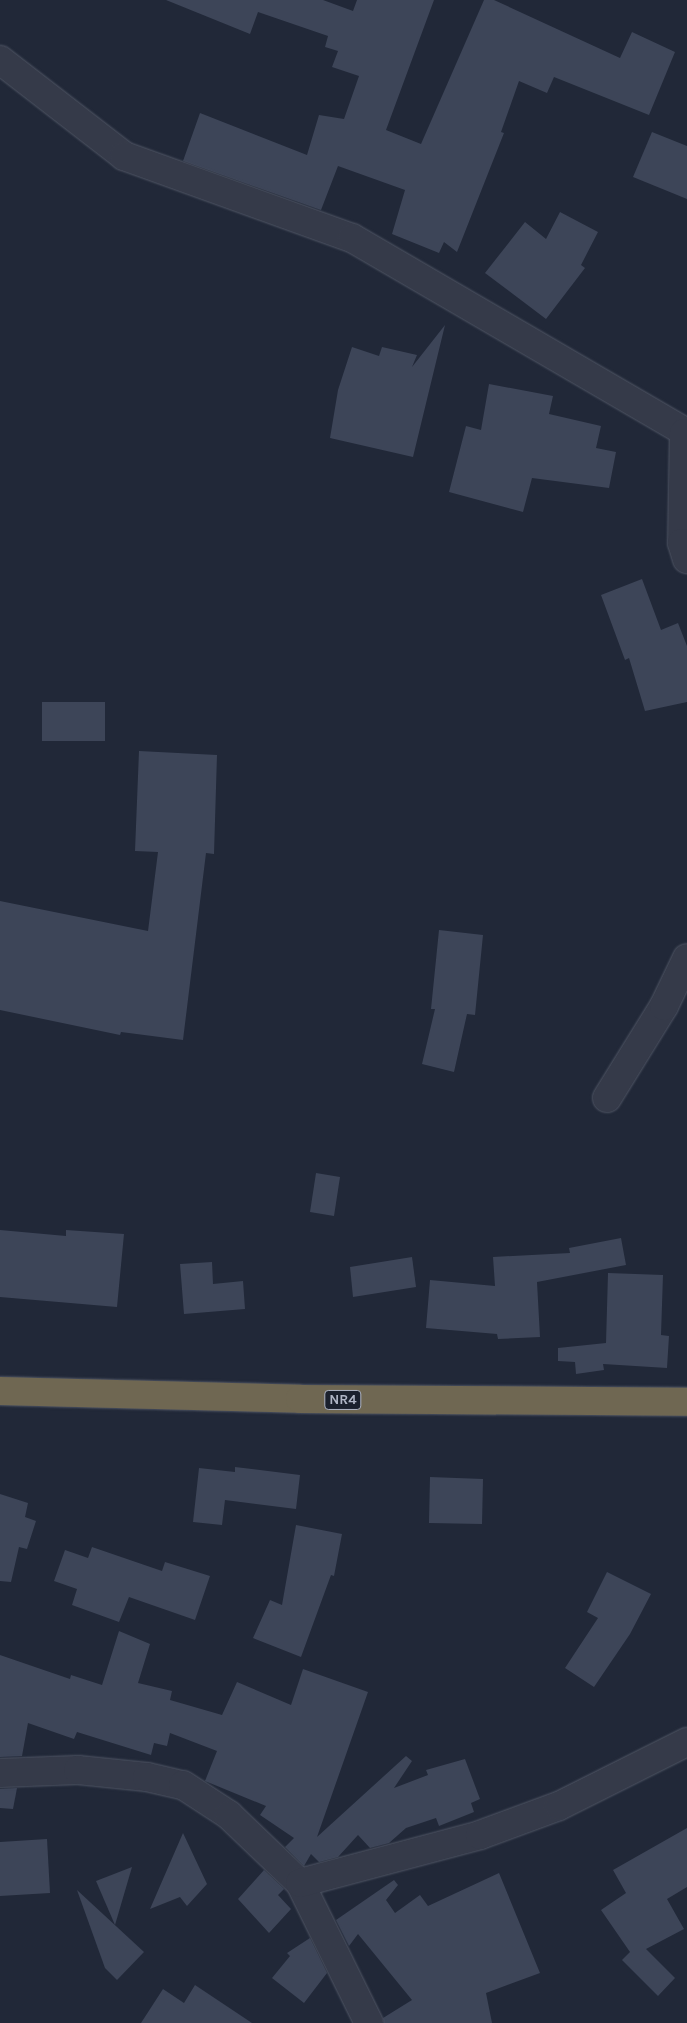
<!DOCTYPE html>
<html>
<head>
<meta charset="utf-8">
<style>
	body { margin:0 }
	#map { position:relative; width:687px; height:2023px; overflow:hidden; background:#212838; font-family:Karla,sans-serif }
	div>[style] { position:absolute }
	.building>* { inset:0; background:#3d4558 }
	.roads { filter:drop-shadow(0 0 1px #4f5564) drop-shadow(0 0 1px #4f5564) }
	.minor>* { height:28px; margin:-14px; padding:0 14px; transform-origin:14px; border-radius:14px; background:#353a49 }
	.highway>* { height:28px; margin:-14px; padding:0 14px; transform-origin:14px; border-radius:14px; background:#6f6752 }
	span { translate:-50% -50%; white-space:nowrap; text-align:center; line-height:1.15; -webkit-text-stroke:5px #1a202d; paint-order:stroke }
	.shield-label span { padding:1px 4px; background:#1a202d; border:1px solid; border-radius:4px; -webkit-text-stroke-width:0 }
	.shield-label { font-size:14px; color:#afb5c5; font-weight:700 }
</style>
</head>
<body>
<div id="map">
	<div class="building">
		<i style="clip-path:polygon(166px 0,323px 0,353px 11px,357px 0,434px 0,386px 130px,421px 144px,484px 0,494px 0,620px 58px,632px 32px,675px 52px,649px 115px,554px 77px,547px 93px,519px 81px,501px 132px,504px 133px,457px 252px,444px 242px,439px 253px,392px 234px,405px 190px,338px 166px,321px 210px,183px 161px,200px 113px,307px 155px,319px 115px,344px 119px,359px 76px,332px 67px,338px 51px,325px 47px,328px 36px,258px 12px,250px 34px)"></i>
		<i style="clip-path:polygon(652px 132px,687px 146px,687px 199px,633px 177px)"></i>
		<i style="clip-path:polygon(560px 212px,598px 232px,581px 265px,585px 268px,546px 319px,485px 273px,525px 222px,546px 239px)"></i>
		<i style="clip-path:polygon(445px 325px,413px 457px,330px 438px,338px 390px,352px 347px,379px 356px,382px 347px,417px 355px,412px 367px)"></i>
		<i style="clip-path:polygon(489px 384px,553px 396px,549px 414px,601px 426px,596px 448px,616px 452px,609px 488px,532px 478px,523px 512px,449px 492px,466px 426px,481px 430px)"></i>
		<i style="clip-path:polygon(642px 579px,661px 630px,678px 623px,687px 646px,687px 702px,645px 711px,629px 658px,625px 660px,601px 595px)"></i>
		<i style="clip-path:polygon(42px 702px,105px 702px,105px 741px,42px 741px)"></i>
		<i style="clip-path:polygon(139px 751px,217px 755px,214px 854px,206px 853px,183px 1040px,121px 1032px,120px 1035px,0 1010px,0 901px,148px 931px,158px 852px,135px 851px)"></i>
		<i style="clip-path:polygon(439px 930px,483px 935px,475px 1015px,467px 1014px,454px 1072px,422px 1064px,435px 1009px,431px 1009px)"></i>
		<i style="clip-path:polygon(316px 1173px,340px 1177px,334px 1216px,310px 1212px)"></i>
		<i style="clip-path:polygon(0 1230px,66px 1236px,66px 1230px,124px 1234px,117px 1307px,0 1297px)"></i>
		<i style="clip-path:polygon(621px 1238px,626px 1265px,537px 1282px,540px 1337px,498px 1339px,497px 1334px,426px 1328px,430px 1280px,495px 1286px,493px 1257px,570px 1253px,569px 1248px)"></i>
		<i style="clip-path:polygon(412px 1257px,416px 1287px,353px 1297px,350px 1267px)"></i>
		<i style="clip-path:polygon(212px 1262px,213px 1284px,243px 1281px,245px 1309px,184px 1314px,180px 1264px)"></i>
		<i style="clip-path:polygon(608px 1273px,663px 1275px,661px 1335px,669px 1336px,667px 1368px,603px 1364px,604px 1370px,576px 1374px,575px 1362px,558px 1361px,558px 1348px,606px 1343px)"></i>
		<i style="clip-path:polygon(235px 1467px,300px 1475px,296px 1509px,225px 1500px,222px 1525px,193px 1522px,199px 1468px,235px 1472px)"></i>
		<i style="clip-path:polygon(430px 1477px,483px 1479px,482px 1524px,429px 1523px)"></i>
		<i style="clip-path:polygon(0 1494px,28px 1503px,25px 1517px,36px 1521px,27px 1549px,19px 1547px,11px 1582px,0 1581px)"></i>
		<i style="clip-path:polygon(296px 1525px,342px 1534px,334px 1576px,331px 1575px,301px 1657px,253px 1638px,270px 1600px,282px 1605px)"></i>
		<i style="clip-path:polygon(92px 1547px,162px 1571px,165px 1562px,210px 1576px,195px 1620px,129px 1597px,119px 1622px,72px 1605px,77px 1589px,54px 1581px,65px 1550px,88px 1558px)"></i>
		<i style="clip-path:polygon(607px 1572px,651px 1594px,630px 1634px,594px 1687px,565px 1668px,598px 1618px,587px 1612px)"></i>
		<i style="clip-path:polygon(119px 1631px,150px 1644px,138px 1683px,172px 1691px,170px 1700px,222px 1715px,237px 1682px,291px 1705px,303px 1669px,368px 1692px,317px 1837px,406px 1756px,412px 1761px,394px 1788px,428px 1775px,426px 1770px,465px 1759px,480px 1799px,471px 1803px,474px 1812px,439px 1826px,436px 1818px,406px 1828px,389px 1843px,370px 1848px,358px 1835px,338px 1857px,319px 1862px,311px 1854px,304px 1866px,285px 1847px,294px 1838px,260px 1815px,266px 1806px,205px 1781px,217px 1751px,170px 1733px,167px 1746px,154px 1743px,151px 1755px,77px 1732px,74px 1739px,28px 1723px,22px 1756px,0 1757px,0 1655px,70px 1679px,71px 1675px,102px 1685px)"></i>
		<i style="clip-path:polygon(17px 1788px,13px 1809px,0 1808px,0 1789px)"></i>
		<i style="clip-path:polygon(687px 1828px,687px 1887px,667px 1899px,684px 1929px,646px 1949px,675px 1978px,658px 1996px,622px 1960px,630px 1952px,601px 1910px,626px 1893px,613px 1870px)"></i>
		<i style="clip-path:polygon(183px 1833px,207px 1884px,187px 1906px,180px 1897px,150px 1909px)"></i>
		<i style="clip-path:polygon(47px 1839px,50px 1893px,0 1896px,0 1842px)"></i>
		<i style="clip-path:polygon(132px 1867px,115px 1925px,96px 1881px)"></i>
		<i style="clip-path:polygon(264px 1870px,284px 1889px,278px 1895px,291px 1909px,269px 1933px,238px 1899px)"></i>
		<i style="clip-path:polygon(499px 1873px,540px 1973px,486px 1993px,492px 2023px,384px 2023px,383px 2018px,412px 2000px,358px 1934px,349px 1946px,336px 1920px,394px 1880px,398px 1885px,386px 1900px,395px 1913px,420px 1895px,428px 1906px)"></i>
		<i style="clip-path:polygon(77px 1890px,144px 1952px,117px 1980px,105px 1968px)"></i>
		<i style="clip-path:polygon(310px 1938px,327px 1973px,304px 2003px,272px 1978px,290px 1956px,287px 1953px)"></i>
		<i style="clip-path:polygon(195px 1985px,252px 2023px,141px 2023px,163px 1989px,184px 2003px)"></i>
	</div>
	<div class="roads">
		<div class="minor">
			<i style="left:0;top:60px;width:157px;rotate:37.7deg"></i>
			<i style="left:124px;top:156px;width:242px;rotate:19.8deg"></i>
			<i style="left:352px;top:238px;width:388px;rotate:30.2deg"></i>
			<i style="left:684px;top:433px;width:110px;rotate:91deg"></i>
			<i style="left:682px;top:543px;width:17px;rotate:73deg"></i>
			<i style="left:607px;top:1098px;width:108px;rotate:-58.2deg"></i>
			<i style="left:664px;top:1006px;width:53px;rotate:-64.4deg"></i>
			<i style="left:0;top:1773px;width:78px;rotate:-2.2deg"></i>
			<i style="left:78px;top:1770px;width:69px;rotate:5.8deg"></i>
			<i style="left:147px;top:1777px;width:37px;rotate:13deg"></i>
			<i style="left:183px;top:1785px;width:55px;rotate:33.1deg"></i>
			<i style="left:229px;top:1815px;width:98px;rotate:43.8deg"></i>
			<i style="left:300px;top:1883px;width:156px;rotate:63.8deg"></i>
			<i style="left:300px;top:1883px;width:186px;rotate:-14.9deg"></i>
			<i style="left:480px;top:1835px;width:84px;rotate:-20.2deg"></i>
			<i style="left:559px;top:1806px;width:143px;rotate:-26.6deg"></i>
		</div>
		<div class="highway">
			<i style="left:0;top:1391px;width:300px;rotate:1.5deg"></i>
			<i style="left:300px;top:1399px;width:387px;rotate:0.4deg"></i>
		</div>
	</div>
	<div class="shield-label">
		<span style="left:343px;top:1400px">NR4</span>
	</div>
</div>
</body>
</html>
